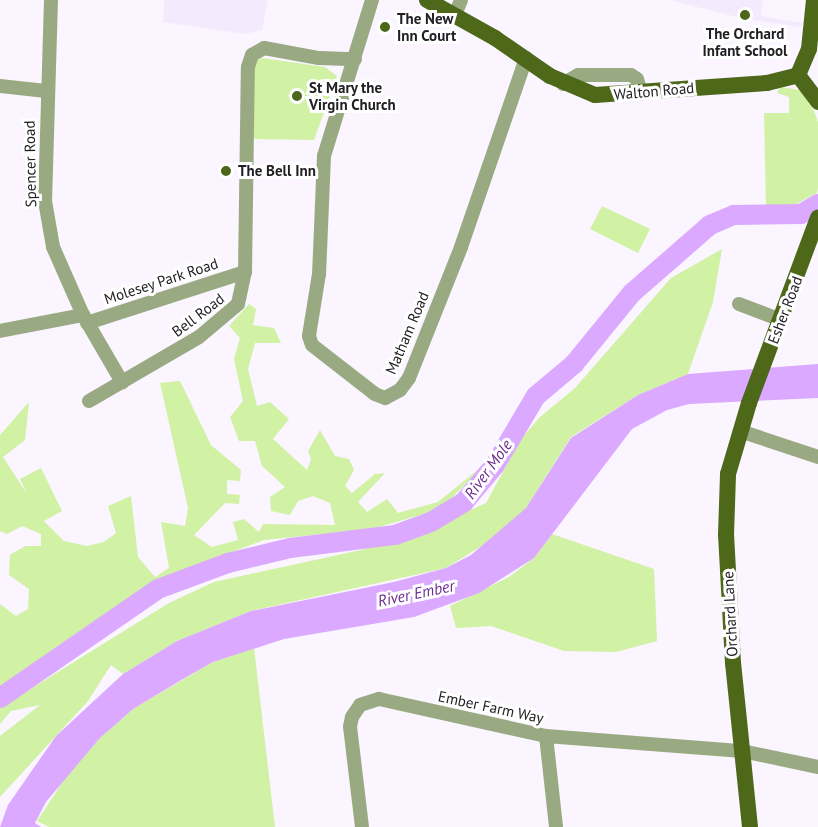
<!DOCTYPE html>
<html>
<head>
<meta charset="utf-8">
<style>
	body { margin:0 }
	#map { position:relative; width:818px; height:827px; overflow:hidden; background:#faf5fe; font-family:"PT Sans",sans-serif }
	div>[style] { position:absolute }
	.built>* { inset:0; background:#f4eafd }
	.green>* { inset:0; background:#d1f1a4 }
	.water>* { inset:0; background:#dba9ff }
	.river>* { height:20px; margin:-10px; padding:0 10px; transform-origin:10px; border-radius:10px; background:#dba9ff }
	.minor>* { height:14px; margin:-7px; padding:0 7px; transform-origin:7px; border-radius:7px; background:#99aa83 }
	.major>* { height:16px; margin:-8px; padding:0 8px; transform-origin:8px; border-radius:8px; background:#4d6819 }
	.dots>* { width:16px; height:16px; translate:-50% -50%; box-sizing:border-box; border:3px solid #fff; border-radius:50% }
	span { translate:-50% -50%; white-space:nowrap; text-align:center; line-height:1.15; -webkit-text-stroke:6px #fff; paint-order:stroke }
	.poi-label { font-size:15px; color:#222024; font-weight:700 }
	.left { translate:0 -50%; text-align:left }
	.street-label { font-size:15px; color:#222024 }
	.water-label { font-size:16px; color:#6b2d8f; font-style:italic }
</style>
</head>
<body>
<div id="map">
	<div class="built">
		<i style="clip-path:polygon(164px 0,268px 0,262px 30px,245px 34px,163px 22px)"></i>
		<i style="clip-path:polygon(669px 0,763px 0,761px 16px,802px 23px,801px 27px,741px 18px)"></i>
	</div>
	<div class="green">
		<i style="clip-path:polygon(262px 58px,325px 67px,337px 76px,314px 140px,254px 139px,252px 63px)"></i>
		<i style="clip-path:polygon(780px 87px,800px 90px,814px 111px,818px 122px,818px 187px,817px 193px,796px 204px,766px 207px,764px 113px,789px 113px,789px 97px,777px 93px)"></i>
		<i style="clip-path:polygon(602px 206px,650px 229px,638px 253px,590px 229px)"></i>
		<i style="clip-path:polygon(722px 249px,713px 302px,688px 374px,638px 395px,571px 437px,526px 508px,493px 539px,446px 568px,251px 611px,177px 641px,123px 674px,111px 665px,88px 701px,0 797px,0 736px,40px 705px,11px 711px,0 724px,0 708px,169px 603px,214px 582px,361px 550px,431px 528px,486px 503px,521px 439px,540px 417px,575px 388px,671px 278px)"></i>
		<i style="clip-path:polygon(249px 304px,256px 309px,253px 325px,274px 328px,281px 343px,255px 343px,248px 369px,257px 406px,270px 402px,289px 419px,273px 439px,307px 470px,311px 459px,308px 451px,320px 430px,335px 456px,349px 459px,354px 470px,345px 486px,352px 493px,375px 474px,385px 473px,358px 502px,367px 512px,387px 499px,398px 513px,438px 502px,485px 464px,441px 509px,372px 529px,264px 540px,163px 578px,0 689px,0 604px,16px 616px,28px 609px,29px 589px,9px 575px,10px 555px,25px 546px,41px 546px,41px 534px,22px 526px,7px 534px,0 531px,0 435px,29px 402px,25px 440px,3px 457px,27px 494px,20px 479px,41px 468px,62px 511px,44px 521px,64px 541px,87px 546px,104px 542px,116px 533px,108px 506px,131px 496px,138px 557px,155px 577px,169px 568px,161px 522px,185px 526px,188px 508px,160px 383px,180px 381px,211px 445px,241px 470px,240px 481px,227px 480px,227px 494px,240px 495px,239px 504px,225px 503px,194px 535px,212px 547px,238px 540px,233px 522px,244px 519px,259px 532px,263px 524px,335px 525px,330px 503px,313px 496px,298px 501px,290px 515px,271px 511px,270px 497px,285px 487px,262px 466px,255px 441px,239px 441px,230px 417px,243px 401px,234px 359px,240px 338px,229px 326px)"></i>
		<i style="clip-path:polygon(552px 534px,654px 569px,657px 641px,616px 652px,564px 651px,491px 626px,456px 628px,450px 606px,509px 577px,534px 558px)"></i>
		<i style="clip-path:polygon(254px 648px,275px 827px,49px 827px,37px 821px,64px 780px,99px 739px,133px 709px,213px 662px)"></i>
	</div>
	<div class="water">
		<i style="clip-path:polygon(818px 364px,818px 398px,689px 404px,667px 410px,632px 429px,534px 558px,479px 593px,414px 617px,284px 639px,213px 662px,183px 679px,133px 709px,99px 739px,46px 802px,35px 823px,41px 827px,0 827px,8px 805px,56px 736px,123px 674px,177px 641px,251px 611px,394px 582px,446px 568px,471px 555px,526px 508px,571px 438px,638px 395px,688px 374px)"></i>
	</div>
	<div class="river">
		<i style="left:0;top:698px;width:192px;rotate:-34.6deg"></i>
		<i style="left:158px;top:589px;width:75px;rotate:-20.4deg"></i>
		<i style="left:228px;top:563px;width:64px;rotate:-13.6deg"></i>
		<i style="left:290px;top:548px;width:106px;rotate:-7.1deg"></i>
		<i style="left:395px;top:535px;width:38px;rotate:-20deg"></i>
		<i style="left:431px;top:522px;width:39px;rotate:-31deg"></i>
		<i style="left:464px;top:502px;width:48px;rotate:-50deg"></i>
		<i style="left:495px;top:465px;width:80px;rotate:-59.3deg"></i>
		<i style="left:536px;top:396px;width:50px;rotate:-40.1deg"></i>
		<i style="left:574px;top:364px;width:92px;rotate:-50.8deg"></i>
		<i style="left:632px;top:293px;width:103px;rotate:-41.1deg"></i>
		<i style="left:710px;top:225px;width:26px;rotate:-23deg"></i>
		<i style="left:734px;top:215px;width:67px;rotate:-0.9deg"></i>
		<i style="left:801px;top:214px;width:20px;rotate:-30deg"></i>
	</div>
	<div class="minor">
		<i style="left:51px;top:0;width:201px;rotate:91.7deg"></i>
		<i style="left:45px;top:201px;width:47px;rotate:80.1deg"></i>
		<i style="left:53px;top:247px;width:74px;rotate:66.2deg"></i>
		<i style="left:83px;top:315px;width:78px;rotate:59.8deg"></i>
		<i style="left:372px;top:0;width:163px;rotate:107.1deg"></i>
		<i style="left:324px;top:156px;width:118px;rotate:92.4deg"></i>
		<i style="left:319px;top:274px;width:63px;rotate:99.2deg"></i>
		<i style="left:309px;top:336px;width:9px;rotate:72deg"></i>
		<i style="left:312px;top:345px;width:80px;rotate:37.9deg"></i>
		<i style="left:375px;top:394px;width:11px;rotate:22deg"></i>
		<i style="left:385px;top:398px;width:17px;rotate:-28deg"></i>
		<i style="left:400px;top:390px;width:15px;rotate:-53deg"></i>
		<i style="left:409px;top:378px;width:141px;rotate:-68.3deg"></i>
		<i style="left:461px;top:247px;width:200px;rotate:-71deg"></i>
		<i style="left:455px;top:15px;width:16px;rotate:-68deg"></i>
		<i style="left:563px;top:84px;width:17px;rotate:-31deg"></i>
		<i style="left:578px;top:75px;width:53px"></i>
		<i style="left:631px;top:75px;width:7px;rotate:34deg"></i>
		<i style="left:637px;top:79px;width:15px;rotate:74deg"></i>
		<i style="left:0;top:86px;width:46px;rotate:6.2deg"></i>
		<i style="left:739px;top:304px;width:45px;rotate:20.9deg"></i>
		<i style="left:87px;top:323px;width:166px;rotate:-17.9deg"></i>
		<i style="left:0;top:331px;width:85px;rotate:-10.9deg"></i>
		<i style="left:89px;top:401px;width:127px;rotate:-30.2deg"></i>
		<i style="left:199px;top:337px;width:51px;rotate:-40.2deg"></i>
		<i style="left:238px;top:304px;width:33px;rotate:-78deg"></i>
		<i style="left:245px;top:272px;width:205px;rotate:-89.2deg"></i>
		<i style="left:248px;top:67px;width:13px;rotate:-72deg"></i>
		<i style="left:252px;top:55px;width:14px;rotate:-30deg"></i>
		<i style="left:264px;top:48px;width:56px;rotate:10.3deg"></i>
		<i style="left:319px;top:58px;width:36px;rotate:2deg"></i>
		<i style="left:740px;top:431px;width:82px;rotate:18.4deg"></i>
		<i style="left:546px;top:736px;width:92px;rotate:83.7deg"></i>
		<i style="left:362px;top:827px;width:101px;rotate:-96.8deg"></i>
		<i style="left:350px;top:727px;width:10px;rotate:-79deg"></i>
		<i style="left:352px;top:717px;width:14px;rotate:-56deg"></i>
		<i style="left:360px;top:705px;width:20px;rotate:-18deg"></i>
		<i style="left:379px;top:699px;width:171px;rotate:12.5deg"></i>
		<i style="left:546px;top:736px;width:197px;rotate:4.4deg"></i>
		<i style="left:742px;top:751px;width:78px;rotate:11.9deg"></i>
	</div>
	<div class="major">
		<i style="left:427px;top:0;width:78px;rotate:29.2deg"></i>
		<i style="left:495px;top:38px;width:67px;rotate:34.6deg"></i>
		<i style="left:550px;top:76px;width:49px;rotate:22.9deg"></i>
		<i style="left:595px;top:95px;width:172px;rotate:-4deg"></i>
		<i style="left:767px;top:83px;width:32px;rotate:-14deg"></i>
		<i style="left:798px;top:75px;width:28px;rotate:-67deg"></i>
		<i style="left:809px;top:49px;width:49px;rotate:-84.2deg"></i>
		<i style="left:798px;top:75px;width:34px;rotate:53deg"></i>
		<i style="left:750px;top:827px;width:165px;rotate:-95.9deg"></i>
		<i style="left:733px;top:663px;width:128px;rotate:-93.1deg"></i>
		<i style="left:726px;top:535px;width:61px;rotate:-88.1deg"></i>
		<i style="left:728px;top:474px;width:74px;rotate:-73.5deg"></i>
		<i style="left:749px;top:403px;width:198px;rotate:-69.6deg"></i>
	</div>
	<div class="dots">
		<i style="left:745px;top:15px;background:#4c6719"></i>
		<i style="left:385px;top:27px;background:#4c6719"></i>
		<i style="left:297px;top:96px;background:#4c6719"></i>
		<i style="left:226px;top:171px;background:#4c6719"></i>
	</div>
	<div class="poi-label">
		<span class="left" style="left:397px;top:27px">The New<br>Inn Court</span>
		<span style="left:745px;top:42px">The Orchard<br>Infant School</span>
		<span class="left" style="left:309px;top:96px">St Mary the<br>Virgin Church</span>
		<span class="left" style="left:238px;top:171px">The Bell Inn</span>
	</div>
	<div class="street-label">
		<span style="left:654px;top:91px;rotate:-5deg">Walton Road</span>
		<span style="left:30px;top:164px;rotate:-91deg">Spencer Road</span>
		<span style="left:161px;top:281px;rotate:-18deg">Molesey Park Road</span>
		<span style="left:785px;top:310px;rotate:-69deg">Esher Road</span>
		<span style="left:198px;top:315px;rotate:-37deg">Bell Road</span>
		<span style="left:407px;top:333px;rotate:-67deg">Matham Road</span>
		<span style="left:730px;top:614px;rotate:-93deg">Orchard Lane</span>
		<span style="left:491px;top:707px;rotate:12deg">Ember Farm Way</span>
	</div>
	<div class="water-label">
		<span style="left:488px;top:469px;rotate:-54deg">River Mole</span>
		<span style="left:416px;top:593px;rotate:-12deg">River Ember</span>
	</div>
</div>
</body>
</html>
